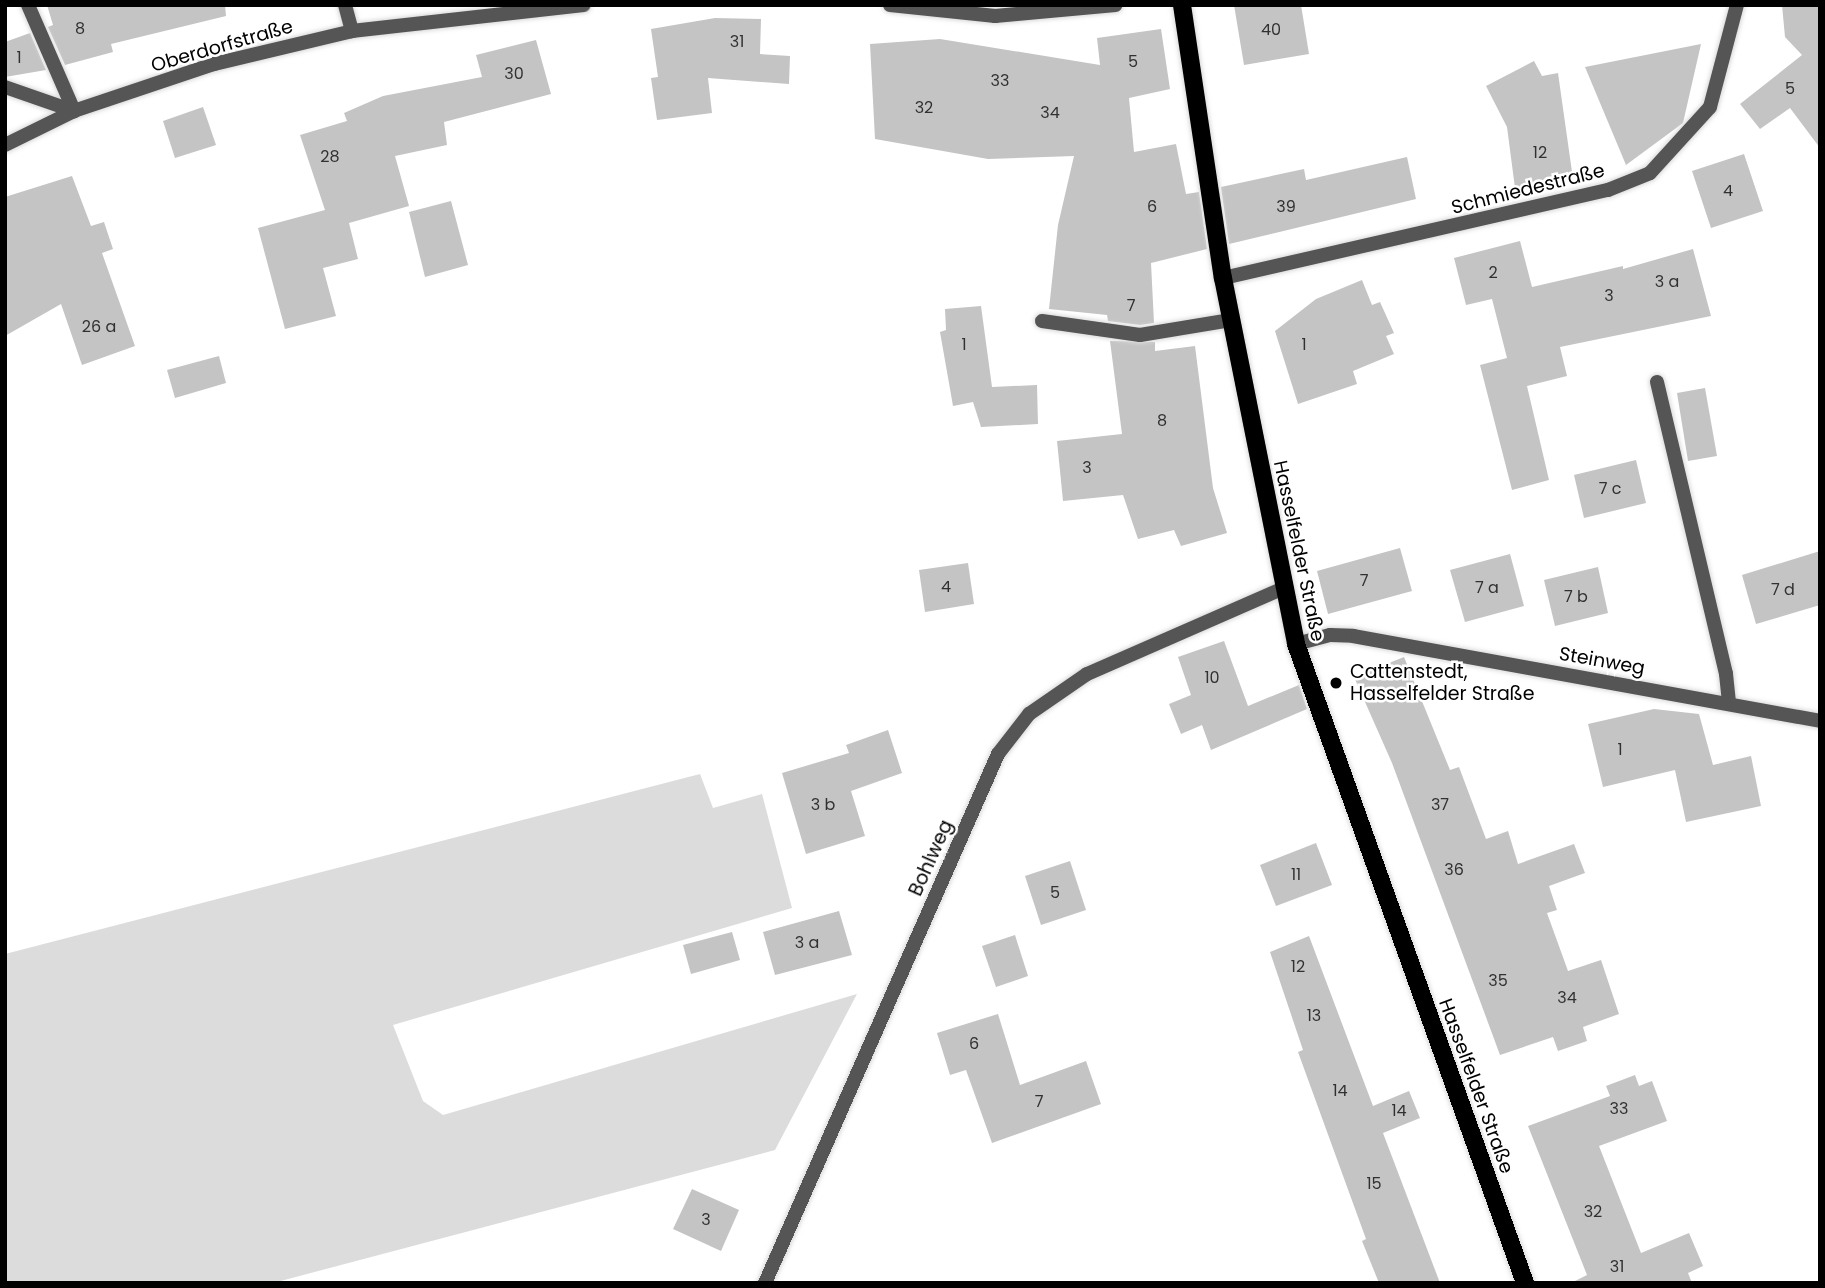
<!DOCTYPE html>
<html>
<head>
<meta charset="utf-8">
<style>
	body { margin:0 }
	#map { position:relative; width:1825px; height:1288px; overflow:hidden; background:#fff; font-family:Poppins,sans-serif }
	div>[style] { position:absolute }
	.green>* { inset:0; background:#dcdcdc }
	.building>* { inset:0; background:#c4c4c4 }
	.roads { filter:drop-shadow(0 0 2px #dbdbdb) drop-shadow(0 0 2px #dbdbdb) }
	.lane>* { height:14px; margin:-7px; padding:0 7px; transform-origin:7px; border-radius:7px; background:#555 }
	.street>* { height:14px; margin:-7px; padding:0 7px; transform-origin:7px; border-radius:7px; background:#555 }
	.primary>* { height:18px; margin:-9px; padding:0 9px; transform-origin:9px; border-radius:9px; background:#000 }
	.dots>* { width:19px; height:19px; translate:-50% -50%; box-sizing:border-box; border:4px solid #fff; border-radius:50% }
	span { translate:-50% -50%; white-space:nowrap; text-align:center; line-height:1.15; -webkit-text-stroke:5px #fff; paint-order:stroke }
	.number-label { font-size:16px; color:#313131 }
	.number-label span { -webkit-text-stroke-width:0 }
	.street-label { font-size:19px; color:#000 }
	.poi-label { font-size:19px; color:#000 }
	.left { translate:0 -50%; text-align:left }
	.frame { position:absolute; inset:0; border:7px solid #000; pointer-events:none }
</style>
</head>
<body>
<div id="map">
	<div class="green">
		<i style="clip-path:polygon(700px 774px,713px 808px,762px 794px,792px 908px,393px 1025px,423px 1101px,443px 1115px,857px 994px,775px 1150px,273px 1283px,5px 1283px,5px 954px)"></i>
	</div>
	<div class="building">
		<i style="clip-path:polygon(47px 5px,225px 5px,226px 16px,111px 44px,113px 52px,65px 65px,48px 27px,53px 25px)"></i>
		<i style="clip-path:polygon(1234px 5px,1301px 5px,1309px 54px,1244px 65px)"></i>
		<i style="clip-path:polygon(1782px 5px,1820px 5px,1820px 148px,1790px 108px,1760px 129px,1740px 104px,1802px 55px,1785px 37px)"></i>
		<i style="clip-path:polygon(715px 18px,761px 19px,760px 54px,790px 56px,789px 84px,708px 78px,712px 113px,657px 120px,651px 78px,658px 77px,651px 29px)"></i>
		<i style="clip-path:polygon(1161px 29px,1170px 89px,1129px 98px,1134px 152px,1176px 144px,1186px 194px,1199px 192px,1207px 249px,1151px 263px,1154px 323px,1140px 325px,1108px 321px,1107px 315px,1049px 309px,1058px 225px,1074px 156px,988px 159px,875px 139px,870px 44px,940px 39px,1100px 65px,1097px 38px)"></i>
		<i style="clip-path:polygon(30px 33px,46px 70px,5px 77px,5px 42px)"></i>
		<i style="clip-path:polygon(536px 40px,551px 94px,444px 122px,447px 145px,395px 156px,409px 206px,349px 223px,358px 259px,323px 268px,336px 316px,285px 329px,258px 228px,325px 210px,300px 135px,347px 121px,344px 113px,383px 96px,482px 77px,476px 55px)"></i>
		<i style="clip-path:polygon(1701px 44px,1683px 123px,1626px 165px,1585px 67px)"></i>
		<i style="clip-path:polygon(1534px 61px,1542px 76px,1558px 73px,1573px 179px,1515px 188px,1507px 127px,1486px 86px)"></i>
		<i style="clip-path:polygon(203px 107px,216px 145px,175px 158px,163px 121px)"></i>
		<i style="clip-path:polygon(1744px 154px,1763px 211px,1711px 228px,1692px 171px)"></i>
		<i style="clip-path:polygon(1407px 157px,1416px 199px,1229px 244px,1221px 187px,1304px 169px,1306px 180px)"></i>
		<i style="clip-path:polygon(72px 176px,91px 226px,104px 222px,113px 249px,102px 253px,135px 346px,82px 365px,61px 304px,5px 336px,5px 197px)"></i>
		<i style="clip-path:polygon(451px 201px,468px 265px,425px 277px,409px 212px)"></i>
		<i style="clip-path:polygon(1520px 241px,1532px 287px,1623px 266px,1623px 269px,1693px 249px,1711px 316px,1560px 347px,1567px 376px,1527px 386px,1549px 480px,1512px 490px,1480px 365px,1507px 358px,1492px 299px,1466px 305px,1454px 258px)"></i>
		<i style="clip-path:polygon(1362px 280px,1372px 305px,1380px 302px,1394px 333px,1386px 336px,1394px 354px,1353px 371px,1357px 384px,1298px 404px,1275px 331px,1316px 299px)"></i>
		<i style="clip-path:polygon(981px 306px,992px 387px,1037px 385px,1038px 424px,981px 427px,973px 402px,953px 406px,940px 332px,946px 330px,945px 309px)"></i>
		<i style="clip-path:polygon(1110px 341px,1155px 342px,1155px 351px,1195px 346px,1213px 488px,1227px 533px,1181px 546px,1174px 530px,1138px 539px,1123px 495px,1063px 501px,1057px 441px,1122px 434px)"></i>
		<i style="clip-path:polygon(219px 356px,226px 383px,175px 398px,167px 370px)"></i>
		<i style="clip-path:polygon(1705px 388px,1717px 456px,1688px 461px,1677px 393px)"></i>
		<i style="clip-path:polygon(1636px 460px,1646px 503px,1584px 518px,1574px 475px)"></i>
		<i style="clip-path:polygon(1400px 548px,1412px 591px,1328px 614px,1317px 571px)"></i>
		<i style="clip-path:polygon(1820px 551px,1820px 605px,1756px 624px,1742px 575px)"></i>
		<i style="clip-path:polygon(1510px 554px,1524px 606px,1465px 622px,1450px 570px)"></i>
		<i style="clip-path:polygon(968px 563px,974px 604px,925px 612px,919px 570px)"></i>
		<i style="clip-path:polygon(1598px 567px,1608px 613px,1555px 626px,1544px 580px)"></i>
		<i style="clip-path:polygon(1224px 641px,1248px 706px,1299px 685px,1307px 709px,1211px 750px,1202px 725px,1181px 734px,1169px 704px,1191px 695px,1178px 657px)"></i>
		<i style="clip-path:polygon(1404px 657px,1450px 770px,1459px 767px,1486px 839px,1508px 831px,1518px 864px,1574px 844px,1585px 873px,1549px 886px,1557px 910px,1547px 913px,1568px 971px,1601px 960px,1619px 1014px,1583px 1027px,1587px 1041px,1558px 1051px,1553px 1037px,1500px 1055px,1392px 763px,1354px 677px)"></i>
		<i style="clip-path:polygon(1654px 709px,1699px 714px,1713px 765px,1751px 756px,1761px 806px,1686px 822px,1675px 770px,1603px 787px,1588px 724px)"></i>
		<i style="clip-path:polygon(888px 730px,902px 773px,851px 791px,865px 836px,806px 854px,782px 773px,849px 753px,846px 745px)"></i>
		<i style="clip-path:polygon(1316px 843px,1332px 885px,1276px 906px,1260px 865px)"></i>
		<i style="clip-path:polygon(1070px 861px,1086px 910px,1041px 925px,1025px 876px)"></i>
		<i style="clip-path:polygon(839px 911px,852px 955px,775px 975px,763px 932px)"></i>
		<i style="clip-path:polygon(732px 932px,740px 960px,691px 974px,683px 945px)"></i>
		<i style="clip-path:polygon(1015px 935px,1028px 976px,996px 987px,982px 946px)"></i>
		<i style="clip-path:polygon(1309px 936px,1373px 1106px,1409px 1091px,1420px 1118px,1383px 1133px,1440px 1283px,1379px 1283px,1362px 1241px,1366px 1239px,1298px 1052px,1303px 1050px,1270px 952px)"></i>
		<i style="clip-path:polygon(998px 1014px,1020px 1085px,1086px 1061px,1101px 1104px,992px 1143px,966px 1070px,950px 1075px,937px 1033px)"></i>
		<i style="clip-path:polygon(1635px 1075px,1639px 1086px,1652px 1081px,1667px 1121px,1599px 1146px,1641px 1253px,1689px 1233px,1703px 1266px,1688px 1273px,1692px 1283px,1571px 1283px,1587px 1275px,1528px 1126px,1610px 1096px,1606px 1086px)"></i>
		<i style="clip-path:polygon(692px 1189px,739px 1210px,721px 1251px,673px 1229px)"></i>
	</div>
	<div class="roads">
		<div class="lane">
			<i style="left:5px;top:87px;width:73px;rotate:19.2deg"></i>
			<i style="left:1042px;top:321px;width:99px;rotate:8.1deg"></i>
			<i style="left:1140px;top:335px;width:92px;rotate:-9.4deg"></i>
			<i style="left:1657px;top:382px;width:300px;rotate:76.7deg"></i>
			<i style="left:1726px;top:674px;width:30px;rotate:84deg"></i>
		</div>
		<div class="street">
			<i style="left:28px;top:5px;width:116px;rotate:66.5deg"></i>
			<i style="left:345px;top:5px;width:27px;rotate:75deg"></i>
			<i style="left:890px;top:5px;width:106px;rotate:6deg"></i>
			<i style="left:995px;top:16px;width:121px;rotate:-5.2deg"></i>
			<i style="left:5px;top:145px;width:77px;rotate:-26.2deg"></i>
			<i style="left:74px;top:111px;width:148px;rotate:-18.6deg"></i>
			<i style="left:214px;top:64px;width:142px;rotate:-13.4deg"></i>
			<i style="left:352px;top:31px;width:233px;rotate:-6.4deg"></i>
			<i style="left:1223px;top:278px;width:395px;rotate:-12.9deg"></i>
			<i style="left:1608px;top:190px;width:45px;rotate:-22deg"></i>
			<i style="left:1650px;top:173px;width:89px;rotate:-47.7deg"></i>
			<i style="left:1710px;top:107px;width:106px;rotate:-75.2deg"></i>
			<i style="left:1296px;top:644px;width:35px;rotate:-15deg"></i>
			<i style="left:1330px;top:635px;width:23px;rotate:2deg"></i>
			<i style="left:1353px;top:636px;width:475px;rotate:10.3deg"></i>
			<i style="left:765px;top:1283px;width:578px;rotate:-66.23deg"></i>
			<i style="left:998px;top:754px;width:51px;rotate:-52.2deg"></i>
			<i style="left:1029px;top:714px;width:70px;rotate:-34.6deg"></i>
			<i style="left:1087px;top:674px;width:213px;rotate:-23.6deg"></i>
		</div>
		<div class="primary">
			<i style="left:1182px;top:5px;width:276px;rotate:81.5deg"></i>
			<i style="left:1223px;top:278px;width:373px;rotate:78.7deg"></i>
			<i style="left:1296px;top:644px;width:679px;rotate:70.28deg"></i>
		</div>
	</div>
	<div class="dots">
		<i style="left:1336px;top:683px;background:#000"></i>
	</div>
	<div class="number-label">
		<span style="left:80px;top:29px">8</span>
		<span style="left:1271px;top:30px">40</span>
		<span style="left:737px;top:42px">31</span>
		<span style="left:19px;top:58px">1</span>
		<span style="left:1133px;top:62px">5</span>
		<span style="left:514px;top:74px">30</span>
		<span style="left:1000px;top:81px">33</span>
		<span style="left:1790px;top:89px">5</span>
		<span style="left:924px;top:108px">32</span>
		<span style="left:1050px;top:113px">34</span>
		<span style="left:1540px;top:153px">12</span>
		<span style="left:330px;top:157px">28</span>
		<span style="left:1728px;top:191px">4</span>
		<span style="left:1152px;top:207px">6</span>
		<span style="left:1286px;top:207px">39</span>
		<span style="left:1493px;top:273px">2</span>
		<span style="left:1667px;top:282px">3 a</span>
		<span style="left:1609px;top:296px">3</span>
		<span style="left:1131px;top:306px">7</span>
		<span style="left:99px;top:327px">26 a</span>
		<span style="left:964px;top:345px">1</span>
		<span style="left:1304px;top:345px">1</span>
		<span style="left:1162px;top:421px">8</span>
		<span style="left:1087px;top:468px">3</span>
		<span style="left:1610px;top:489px">7 c</span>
		<span style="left:1364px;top:581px">7</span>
		<span style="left:946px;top:587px">4</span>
		<span style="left:1487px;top:588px">7 a</span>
		<span style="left:1783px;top:590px">7 d</span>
		<span style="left:1576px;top:597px">7 b</span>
		<span style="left:1212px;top:678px">10</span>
		<span style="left:1620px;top:750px">1</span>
		<span style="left:823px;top:805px">3 b</span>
		<span style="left:1440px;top:805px">37</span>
		<span style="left:1454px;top:870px">36</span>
		<span style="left:1296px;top:875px">11</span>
		<span style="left:1055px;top:893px">5</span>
		<span style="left:807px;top:943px">3 a</span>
		<span style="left:1298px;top:967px">12</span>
		<span style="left:1498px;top:981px">35</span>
		<span style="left:1567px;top:998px">34</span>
		<span style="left:1314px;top:1016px">13</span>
		<span style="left:974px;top:1044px">6</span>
		<span style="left:1340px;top:1091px">14</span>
		<span style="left:1039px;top:1102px">7</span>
		<span style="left:1619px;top:1109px">33</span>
		<span style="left:1399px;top:1111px">14</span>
		<span style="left:1374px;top:1184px">15</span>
		<span style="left:1593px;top:1212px">32</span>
		<span style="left:706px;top:1220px">3</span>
		<span style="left:1617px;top:1267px">31</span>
	</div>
	<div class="street-label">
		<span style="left:222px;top:46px;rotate:-16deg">Oberdorfstraße</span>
		<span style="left:1528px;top:189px;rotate:-14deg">Schmiedestraße</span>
		<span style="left:1299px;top:551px;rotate:78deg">Hasselfelder Straße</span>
		<span style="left:1602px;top:661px;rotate:10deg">Steinweg</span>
		<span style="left:931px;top:858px;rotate:-66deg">Bohlweg</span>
		<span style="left:1476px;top:1086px;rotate:70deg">Hasselfelder Straße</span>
	</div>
	<div class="poi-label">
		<span class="left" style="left:1350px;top:683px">Cattenstedt,<br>Hasselfelder Straße</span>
	</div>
	<div class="frame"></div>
</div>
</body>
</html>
